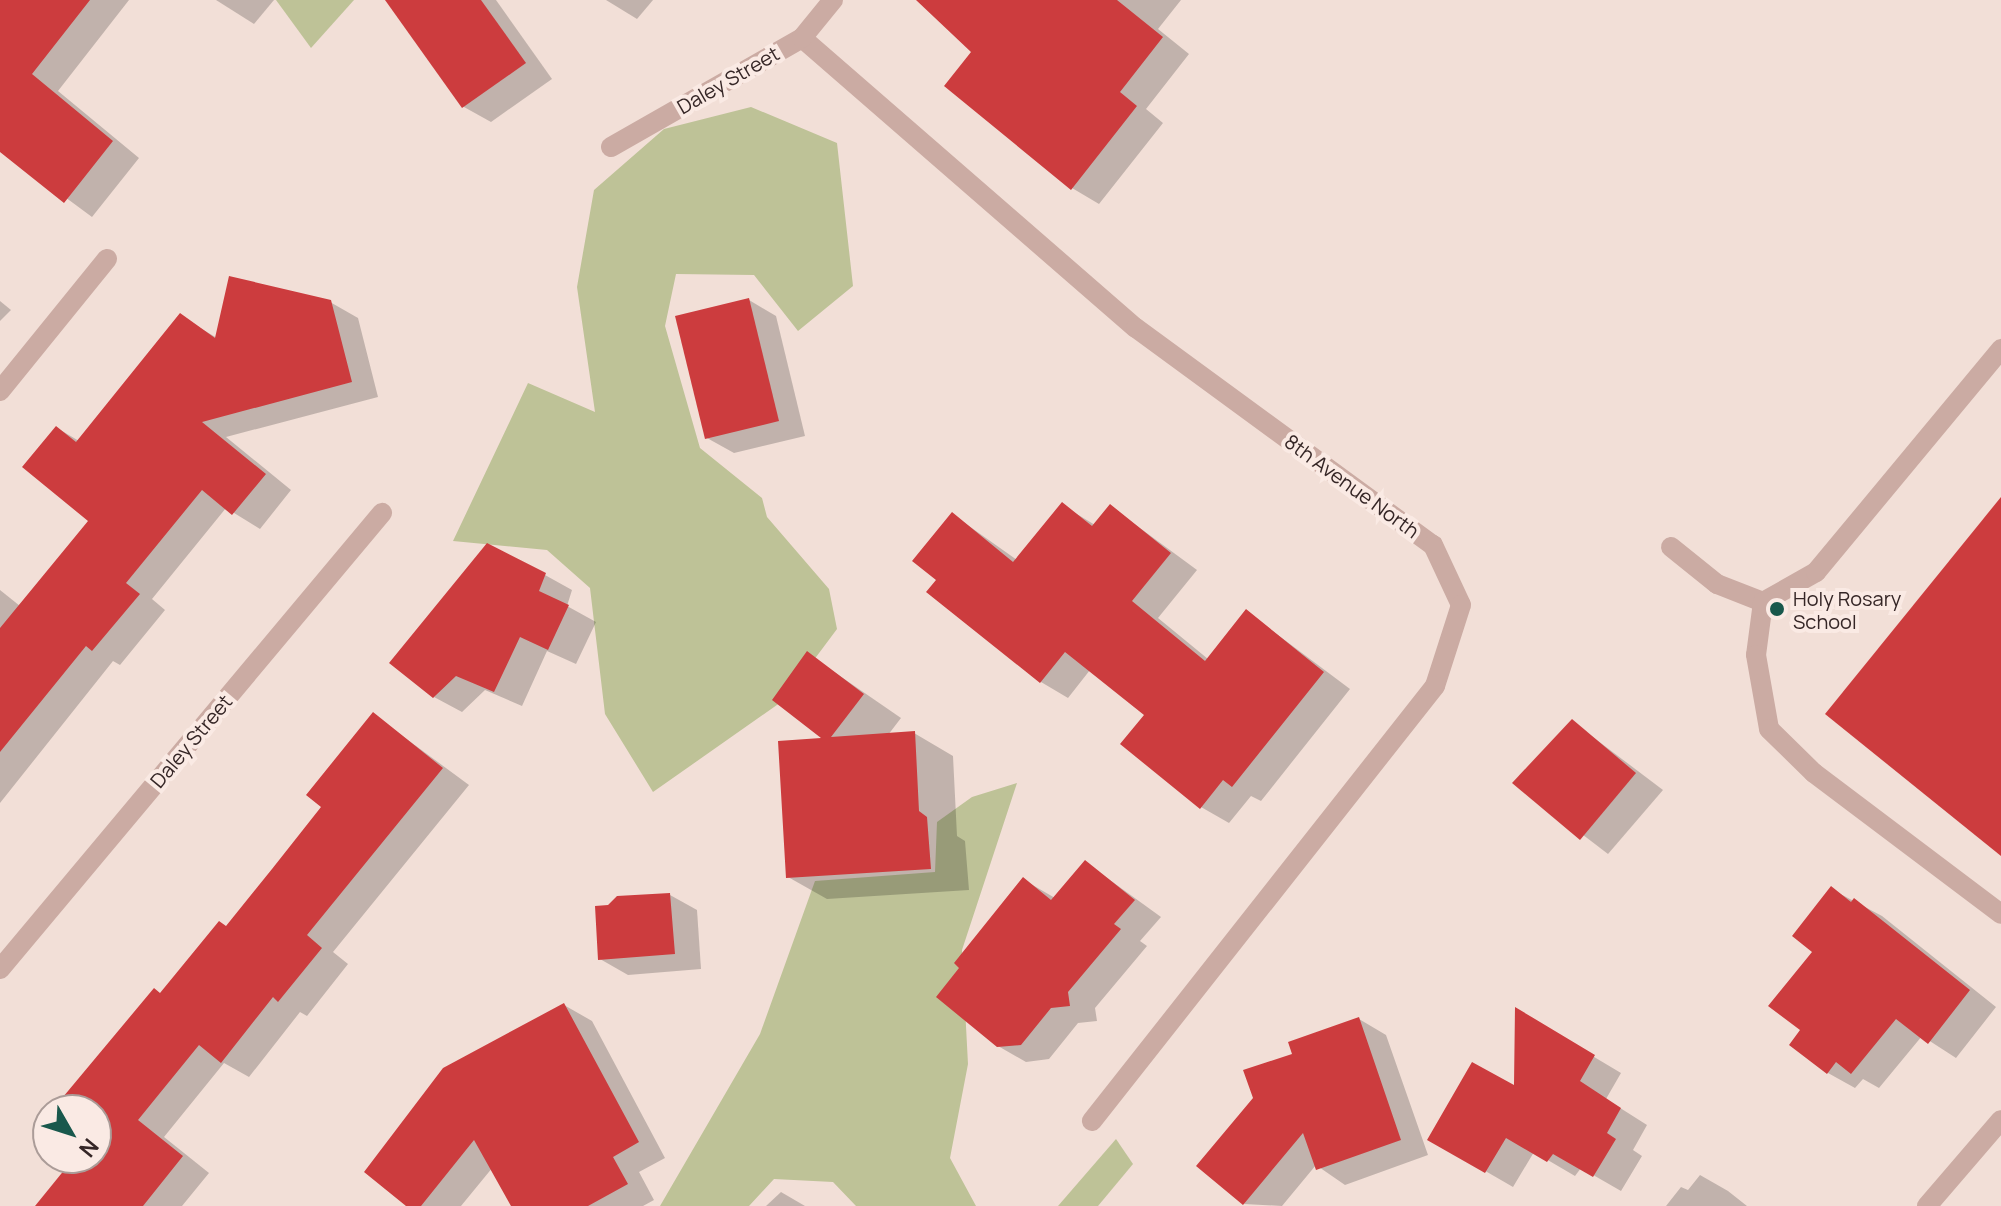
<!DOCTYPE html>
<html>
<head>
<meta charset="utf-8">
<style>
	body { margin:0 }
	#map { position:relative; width:2001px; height:1206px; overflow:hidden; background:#f2dfd7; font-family:Manrope,sans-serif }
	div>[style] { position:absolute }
	.green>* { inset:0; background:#bec297 }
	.shadow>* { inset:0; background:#0003 }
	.building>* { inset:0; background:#cc3c3e }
	.service>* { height:20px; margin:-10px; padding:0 10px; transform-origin:10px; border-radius:10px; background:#cbaba3 }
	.minor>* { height:20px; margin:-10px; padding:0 10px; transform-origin:10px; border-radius:10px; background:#cbaba3 }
	.dots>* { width:22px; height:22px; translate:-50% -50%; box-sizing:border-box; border:4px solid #faeae4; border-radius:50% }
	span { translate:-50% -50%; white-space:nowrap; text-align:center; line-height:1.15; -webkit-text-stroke:8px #faeae4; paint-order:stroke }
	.street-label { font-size:20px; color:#352626 }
	.poi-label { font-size:20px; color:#352626 }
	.left { translate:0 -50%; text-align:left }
	.north { position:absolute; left:32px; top:1094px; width:80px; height:80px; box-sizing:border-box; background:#faeae4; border:2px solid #ab9c98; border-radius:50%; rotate:129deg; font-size:22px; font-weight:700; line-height:32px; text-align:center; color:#352626 }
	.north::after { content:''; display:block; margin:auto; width:28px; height:36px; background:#19584c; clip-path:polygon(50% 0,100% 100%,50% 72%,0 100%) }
</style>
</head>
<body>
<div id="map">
	<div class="green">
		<i style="clip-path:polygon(276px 0,354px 0,311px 48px)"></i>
		<i style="clip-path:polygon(751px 107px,837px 143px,853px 286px,798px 331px,754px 275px,676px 274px,665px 326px,700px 448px,762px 498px,767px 517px,829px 589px,837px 629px,784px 700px,653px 792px,605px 714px,590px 588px,547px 550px,453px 541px,528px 383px,595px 412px,577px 287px,594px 190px,664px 129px)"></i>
		<i style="clip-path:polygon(1017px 783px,962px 950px,968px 1064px,950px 1158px,976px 1206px,856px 1206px,833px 1182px,774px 1179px,749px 1206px,660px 1206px,760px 1034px,815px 881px,935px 872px,937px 822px,972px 797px)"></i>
		<i style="clip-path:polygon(1116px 1139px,1133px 1164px,1098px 1206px,1058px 1206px)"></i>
	</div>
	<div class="shadow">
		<i style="clip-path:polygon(9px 0,129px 0,58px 91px,139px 158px,92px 217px,0 149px,0 11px)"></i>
		<i style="clip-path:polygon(216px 0,274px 0,254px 24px)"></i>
		<i style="clip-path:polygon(388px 0,496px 0,552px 79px,491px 122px,464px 107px)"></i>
		<i style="clip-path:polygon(606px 0,653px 0,637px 19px)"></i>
		<i style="clip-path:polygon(963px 0,1181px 0,1158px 29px,1189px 54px,1146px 109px,1163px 123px,1099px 204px,1072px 188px,974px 51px)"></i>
		<i style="clip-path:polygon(749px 300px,776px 316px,805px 436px,734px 453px,707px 438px)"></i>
		<i style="clip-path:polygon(0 301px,11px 310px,0 321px)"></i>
		<i style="clip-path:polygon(330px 302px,358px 318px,378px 397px,226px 437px,291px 490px,260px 529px,226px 508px,152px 599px,165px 610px,120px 665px,113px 661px,0 803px,0 590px,20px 606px,91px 521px,57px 428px,79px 441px,180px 316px,217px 338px)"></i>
		<i style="clip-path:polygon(1062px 505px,1095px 525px,1110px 506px,1197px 570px,1158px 618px,1208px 659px,1246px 611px,1350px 689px,1261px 801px,1251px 796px,1229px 823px,1201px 807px,1146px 715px,1090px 670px,1068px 698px,1041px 682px,938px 579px,952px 514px,1017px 560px)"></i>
		<i style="clip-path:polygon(545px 575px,572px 590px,567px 606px,596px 622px,576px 664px,547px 651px,522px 706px,485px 690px,462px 712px,434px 697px)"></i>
		<i style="clip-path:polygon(808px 654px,901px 718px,888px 735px,914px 733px,953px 756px,957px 836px,965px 841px,969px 890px,827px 899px,788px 877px,826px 740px)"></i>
		<i style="clip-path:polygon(374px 715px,469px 785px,333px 952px,348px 964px,307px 1016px,300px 1012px,249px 1077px,224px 1063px,164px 1137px,209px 1173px,182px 1206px,38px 1206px,77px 1158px,96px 1158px,96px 1110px,56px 1109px,227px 928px,324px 807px)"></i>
		<i style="clip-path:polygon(1573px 722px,1663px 790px,1608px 854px,1515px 783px)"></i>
		<i style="clip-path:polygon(1085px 862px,1161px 917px,1140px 941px,1147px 946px,1095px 1008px,1097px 1021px,1078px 1023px,1049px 1059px,1026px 1062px,998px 1046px,1024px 880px,1055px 898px)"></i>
		<i style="clip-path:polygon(1831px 889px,1882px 916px,1996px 1007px,1956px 1058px,1922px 1036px,1879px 1088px,1863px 1079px,1855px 1088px,1828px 1073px,1802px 1030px)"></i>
		<i style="clip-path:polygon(670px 895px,697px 910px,701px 969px,628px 975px,600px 959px)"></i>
		<i style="clip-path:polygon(564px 1005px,592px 1021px,665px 1158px,639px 1172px,654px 1200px,643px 1206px,517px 1206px,493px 1167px,461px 1206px,410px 1206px)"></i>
		<i style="clip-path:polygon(1517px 1011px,1621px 1073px,1606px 1099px,1647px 1125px,1633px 1150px,1642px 1156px,1621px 1191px,1581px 1168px,1575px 1176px,1534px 1152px,1513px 1187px,1430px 1139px,1516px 1088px)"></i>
		<i style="clip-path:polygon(1359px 1019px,1386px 1035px,1428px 1155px,1345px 1185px,1316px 1165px,1282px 1206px,1244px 1204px,1294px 1055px)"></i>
		<i style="clip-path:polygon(1700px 1175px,1728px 1191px,1747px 1206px,1666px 1206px,1681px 1187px,1688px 1190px)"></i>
		<i style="clip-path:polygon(781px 1192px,805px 1206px,766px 1206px)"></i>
	</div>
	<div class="building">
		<i style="clip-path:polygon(0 0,90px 0,32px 74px,113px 141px,64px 203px,0 152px)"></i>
		<i style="clip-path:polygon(385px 0,481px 0,526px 63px,462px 108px)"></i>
		<i style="clip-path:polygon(916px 0,1117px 0,1163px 37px,1120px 92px,1137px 106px,1071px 190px,944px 86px,971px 52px)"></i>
		<i style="clip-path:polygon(229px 276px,331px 300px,352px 382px,202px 422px,266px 474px,232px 515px,202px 490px,126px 583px,140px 594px,92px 651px,86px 646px,0 752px,0 628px,88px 521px,22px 467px,56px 426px,76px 442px,180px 313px,215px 338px)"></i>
		<i style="clip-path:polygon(749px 298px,779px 421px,705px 439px,675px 316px)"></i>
		<i style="clip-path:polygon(2001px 497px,2001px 856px,1825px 714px)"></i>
		<i style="clip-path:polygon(1062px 502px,1092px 526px,1110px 504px,1171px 553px,1132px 601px,1205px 661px,1246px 609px,1324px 672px,1232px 787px,1223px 780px,1200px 809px,1120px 744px,1144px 715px,1065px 652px,1040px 683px,926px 592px,936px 580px,912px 561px,952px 512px,1013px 562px)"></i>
		<i style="clip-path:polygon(487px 543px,546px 573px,539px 591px,569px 605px,548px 650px,520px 637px,494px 692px,456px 676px,433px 698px,389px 663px)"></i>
		<i style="clip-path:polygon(807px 651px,864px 694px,831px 737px,915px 731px,919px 811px,927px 817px,931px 869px,786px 878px,778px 741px,821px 738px,772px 700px)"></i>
		<i style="clip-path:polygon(373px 712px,443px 768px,307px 935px,322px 948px,278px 1002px,273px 997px,221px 1063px,199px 1045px,138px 1120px,183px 1156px,143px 1206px,35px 1206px,74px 1158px,96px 1158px,96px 1110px,53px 1109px,154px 988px,160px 993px,219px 921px,226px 926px,272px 869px,321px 807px,306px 795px)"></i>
		<i style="clip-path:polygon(1572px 719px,1636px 773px,1580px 840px,1512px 783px)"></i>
		<i style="clip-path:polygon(1085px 860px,1135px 900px,1114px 924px,1121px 929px,1068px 992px,1070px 1006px,1051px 1008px,1021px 1045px,997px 1047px,936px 997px,959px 968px,954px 963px,1023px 877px,1051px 900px)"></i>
		<i style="clip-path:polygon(1831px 886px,1851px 902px,1854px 898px,1970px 990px,1928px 1044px,1896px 1019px,1851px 1074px,1836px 1062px,1827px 1074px,1789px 1045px,1800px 1030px,1768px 1006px,1812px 952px,1792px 936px)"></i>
		<i style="clip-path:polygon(670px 893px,675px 954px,598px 960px,595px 906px,608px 905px,617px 896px)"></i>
		<i style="clip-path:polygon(564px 1003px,639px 1142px,613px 1157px,628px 1184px,588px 1206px,511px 1206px,474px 1140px,421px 1206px,406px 1206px,364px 1172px,443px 1068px)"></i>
		<i style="clip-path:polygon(1515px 1007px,1595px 1055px,1580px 1081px,1621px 1108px,1607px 1133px,1616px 1139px,1593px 1177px,1553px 1154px,1547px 1162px,1506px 1138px,1485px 1173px,1427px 1140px,1472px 1062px,1514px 1085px)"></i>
		<i style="clip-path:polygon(1359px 1017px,1401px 1140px,1316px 1170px,1303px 1133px,1243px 1205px,1196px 1166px,1253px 1098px,1243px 1070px,1292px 1054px,1288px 1042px)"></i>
	</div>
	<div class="service">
		<i style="left:0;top:391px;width:170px;rotate:-51deg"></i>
		<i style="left:1671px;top:547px;width:59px;rotate:38.8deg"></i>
		<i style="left:1717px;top:584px;width:49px;rotate:21.4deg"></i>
		<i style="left:1763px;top:602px;width:61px;rotate:-29.5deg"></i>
		<i style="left:1816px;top:572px;width:290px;rotate:-50.3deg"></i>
		<i style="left:1763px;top:602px;width:53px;rotate:97.5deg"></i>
		<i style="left:1756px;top:655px;width:75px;rotate:80deg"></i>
		<i style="left:1769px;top:729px;width:63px;rotate:44.4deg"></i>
		<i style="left:1814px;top:773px;width:234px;rotate:37deg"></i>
	</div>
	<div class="minor">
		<i style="left:802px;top:38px;width:442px;rotate:41deg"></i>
		<i style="left:1136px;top:328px;width:368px;rotate:36.2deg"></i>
		<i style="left:1433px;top:545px;width:66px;rotate:65deg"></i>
		<i style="left:1461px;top:605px;width:85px;rotate:107.8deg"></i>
		<i style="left:1435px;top:686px;width:554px;rotate:128.26deg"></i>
		<i style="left:611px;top:147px;width:220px;rotate:-29.7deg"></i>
		<i style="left:802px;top:38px;width:49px;rotate:-50.8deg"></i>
		<i style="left:0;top:969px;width:595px;rotate:-50.05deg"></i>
		<i style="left:1927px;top:1206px;width:113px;rotate:-49.3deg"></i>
	</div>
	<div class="dots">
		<i style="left:1777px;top:609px;background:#19584c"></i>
	</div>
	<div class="street-label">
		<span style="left:728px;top:80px;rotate:-30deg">Daley Street</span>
		<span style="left:1352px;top:486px;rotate:36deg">8th Avenue North</span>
		<span style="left:191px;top:741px;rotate:-50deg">Daley Street</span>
	</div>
	<div class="poi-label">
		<span class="left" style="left:1793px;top:610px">Holy Rosary<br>School</span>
	</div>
	<div class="north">N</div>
</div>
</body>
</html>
